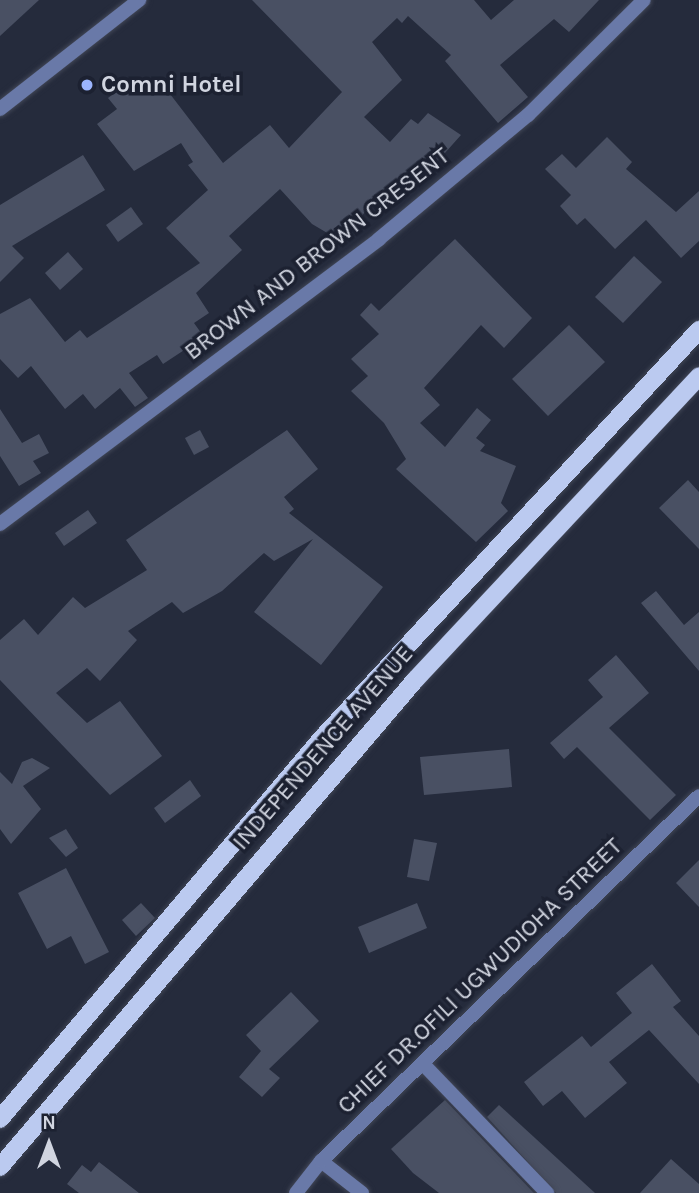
<!DOCTYPE html>
<html>
<head>
<meta charset="utf-8">
<style>
	body { margin:0 }
	#map { position:relative; width:699px; height:1193px; overflow:hidden; background:#252b3c; font-family:Karla,sans-serif }
	div>[style] { position:absolute }
	.building>* { inset:0; background:#495063 }
	.roads { filter:drop-shadow(0 0 2px #414656) drop-shadow(0 0 2px #414656) }
	.minor>* { height:14px; margin:-7px; padding:0 7px; transform-origin:7px; border-radius:7px; background:#6979a8 }
	.tertiary>* { height:14px; margin:-7px; padding:0 7px; transform-origin:7px; border-radius:7px; background:#6979a8 }
	.primary>* { height:18px; margin:-9px; padding:0 9px; transform-origin:9px; border-radius:9px; background:#bbcaf0 }
	.dots>* { width:19px; height:19px; translate:-50% -50%; box-sizing:border-box; border:4px solid #1c2131; border-radius:50% }
	span { translate:-50% -50%; white-space:nowrap; text-align:center; line-height:1.15; -webkit-text-stroke:7px #1c2131; paint-order:stroke }
	.poi-label { font-size:24px; color:#d1d5e0; font-weight:700 }
	.left { translate:0 -50%; text-align:left }
	.street-label { font-size:24px; color:#d1d5e0 }
	.north { position:absolute; left:14px; top:1109px; width:70px; height:70px; -webkit-text-stroke:5px #1c2131; paint-order:stroke; rotate:0deg; font-size:19px; font-weight:700; line-height:28px; text-align:center; color:#d1d5e0 }
	.north::after { content:''; display:block; margin:auto; width:24px; height:32px; background:#d1d5e0; clip-path:polygon(50% 0,100% 100%,50% 72%,0 100%) }
</style>
</head>
<body>
<div id="map">
	<div class="building">
		<i style="clip-path:polygon(0 0,39px 0,0 36px)"></i>
		<i style="clip-path:polygon(252px 0,474px 0,491px 20px,514px 0,599px 0,569px 32px,554px 19px,500px 65px,528px 97px,498px 123px,445px 61px,451px 55px,408px 16px,402px 23px,397px 18px,372px 42px,402px 80px,364px 117px,390px 142px,411px 119px,418px 124px,428px 113px,461px 135px,436px 163px,429px 158px,382px 201px,375px 194px,346px 244px,312px 224px,280px 189px,229px 236px,242px 250px,196px 293px,209px 313px,194px 323px,204px 337px,163px 364px,157px 355px,129px 373px,148px 398px,135px 407px,120px 388px,95px 409px,83px 394px,65px 409px,31px 366px,18px 378px,0 359px,0 314px,30px 298px,65px 342px,80px 330px,87px 338px,200px 263px,166px 228px,208px 190px,188px 165px,193px 162px,181px 143px,134px 171px,97px 124px,117px 109px,108px 98px,129px 82px,137px 92px,157px 77px,223px 163px,270px 125px,289px 148px,342px 92px)"></i>
		<i style="clip-path:polygon(607px 137px,632px 162px,626px 169px,676px 212px,699px 191px,699px 241px,681px 258px,646px 220px,615px 249px,585px 218px,577px 225px,560px 206px,571px 195px,545px 169px,562px 154px,576px 168px)"></i>
		<i style="clip-path:polygon(83px 155px,105px 190px,12px 246px,24px 258px,0 282px,0 205px)"></i>
		<i style="clip-path:polygon(131px 207px,143px 224px,118px 242px,106px 225px)"></i>
		<i style="clip-path:polygon(455px 239px,532px 318px,504px 348px,481px 325px,424px 388px,440px 405px,420px 423px,445px 447px,477px 408px,491px 420px,476px 438px,485px 445px,480px 451px,516px 466px,501px 503px,508px 511px,476px 542px,396px 469px,406px 459px,384px 423px,351px 391px,368px 376px,351px 359px,379px 334px,360px 315px,371px 303px,379px 311px)"></i>
		<i style="clip-path:polygon(68px 252px,83px 269px,60px 290px,45px 273px)"></i>
		<i style="clip-path:polygon(634px 256px,662px 282px,623px 323px,595px 297px)"></i>
		<i style="clip-path:polygon(569px 325px,605px 362px,548px 416px,512px 379px)"></i>
		<i style="clip-path:polygon(0 409px,22px 443px,39px 434px,49px 453px,33px 461px,41px 473px,19px 486px,0 456px)"></i>
		<i style="clip-path:polygon(200px 430px,209px 447px,194px 455px,185px 438px)"></i>
		<i style="clip-path:polygon(287px 430px,318px 469px,284px 497px,294px 509px,289px 513px,383px 587px,321px 665px,254px 612px,313px 539px,274px 561px,264px 553px,222px 591px,183px 613px,172px 602px,128px 631px,137px 640px,100px 681px,87px 668px,56px 693px,87px 723px,120px 701px,162px 756px,110px 795px,0 680px,0 640px,24px 619px,38px 635px,73px 597px,85px 608px,147px 570px,126px 540px)"></i>
		<i style="clip-path:polygon(688px 480px,699px 492px,699px 549px,659px 508px)"></i>
		<i style="clip-path:polygon(88px 510px,97px 523px,64px 546px,55px 533px)"></i>
		<i style="clip-path:polygon(656px 591px,684px 625px,699px 612px,699px 671px,641px 603px)"></i>
		<i style="clip-path:polygon(616px 655px,649px 693px,609px 728px,676px 795px,650px 820px,577px 747px,564px 759px,550px 743px,603px 697px,588px 680px)"></i>
		<i style="clip-path:polygon(509px 749px,512px 787px,424px 795px,420px 757px)"></i>
		<i style="clip-path:polygon(32px 758px,50px 768px,23px 786px,41px 809px,11px 844px,0 829px,0 772px,12px 784px,22px 762px)"></i>
		<i style="clip-path:polygon(190px 780px,201px 796px,165px 823px,154px 808px)"></i>
		<i style="clip-path:polygon(66px 829px,78px 848px,66px 857px,49px 838px)"></i>
		<i style="clip-path:polygon(414px 839px,437px 843px,429px 881px,407px 877px)"></i>
		<i style="clip-path:polygon(699px 860px,699px 907px,676px 883px)"></i>
		<i style="clip-path:polygon(66px 868px,109px 952px,85px 964px,71px 936px,47px 949px,18px 893px)"></i>
		<i style="clip-path:polygon(141px 903px,155px 918px,136px 936px,122px 920px)"></i>
		<i style="clip-path:polygon(417px 903px,427px 928px,369px 953px,358px 927px)"></i>
		<i style="clip-path:polygon(652px 964px,681px 1001px,673px 1007px,699px 1036px,699px 1084px,649px 1030px,609px 1062px,627px 1083px,585px 1118px,562px 1091px,543px 1106px,524px 1082px,582px 1036px,591px 1047px,632px 1013px,616px 993px)"></i>
		<i style="clip-path:polygon(291px 992px,319px 1021px,269px 1069px,280px 1078px,262px 1097px,239px 1077px,261px 1051px,246px 1035px)"></i>
		<i style="clip-path:polygon(445px 1100px,534px 1193px,439px 1193px,413px 1173px,391px 1149px)"></i>
		<i style="clip-path:polygon(499px 1105px,595px 1193px,556px 1193px,487px 1117px)"></i>
		<i style="clip-path:polygon(671px 1159px,699px 1184px,699px 1193px,640px 1193px)"></i>
		<i style="clip-path:polygon(99px 1162px,139px 1193px,79px 1193px,67px 1184px,82px 1165px,91px 1172px)"></i>
	</div>
	<div class="roads">
		<div class="minor">
			<i style="left:0;top:524px;width:474px;rotate:-36.9deg"></i>
			<i style="left:379px;top:239px;width:194px;rotate:-39.8deg"></i>
			<i style="left:528px;top:115px;width:163px;rotate:-44.8deg"></i>
			<i style="left:424px;top:1065px;width:178px;rotate:46.1deg"></i>
			<i style="left:321px;top:1161px;width:52px;rotate:38deg"></i>
			<i style="left:296px;top:1193px;width:41px;rotate:-52deg"></i>
			<i style="left:321px;top:1161px;width:525px;rotate:-44deg"></i>
		</div>
		<div class="tertiary">
			<i style="left:0;top:109px;width:177px;rotate:-38.1deg"></i>
		</div>
		<div class="primary">
			<i style="left:0;top:1119px;width:499px;rotate:-49.8deg"></i>
			<i style="left:322px;top:738px;width:556px;rotate:-47.26deg"></i>
			<i style="left:0;top:1167px;width:640px;rotate:-49.56deg"></i>
			<i style="left:415px;top:680px;width:416px;rotate:-46.9deg"></i>
		</div>
	</div>
	<div class="dots">
		<i style="left:87px;top:85px;background:#9bb4fd"></i>
	</div>
	<div class="poi-label">
		<span class="left" style="left:101px;top:85px">Comni Hotel</span>
	</div>
	<div class="street-label">
		<span style="left:317px;top:254px;rotate:-38deg">BROWN AND BROWN CRESENT</span>
		<span style="left:323px;top:748px;rotate:-49deg">INDEPENDENCE AVENUE</span>
		<span style="left:480px;top:976px;rotate:-44deg">CHIEF DR.OFILI UGWUDIOHA STREET</span>
	</div>
	<div class="north">N</div>
</div>
</body>
</html>
